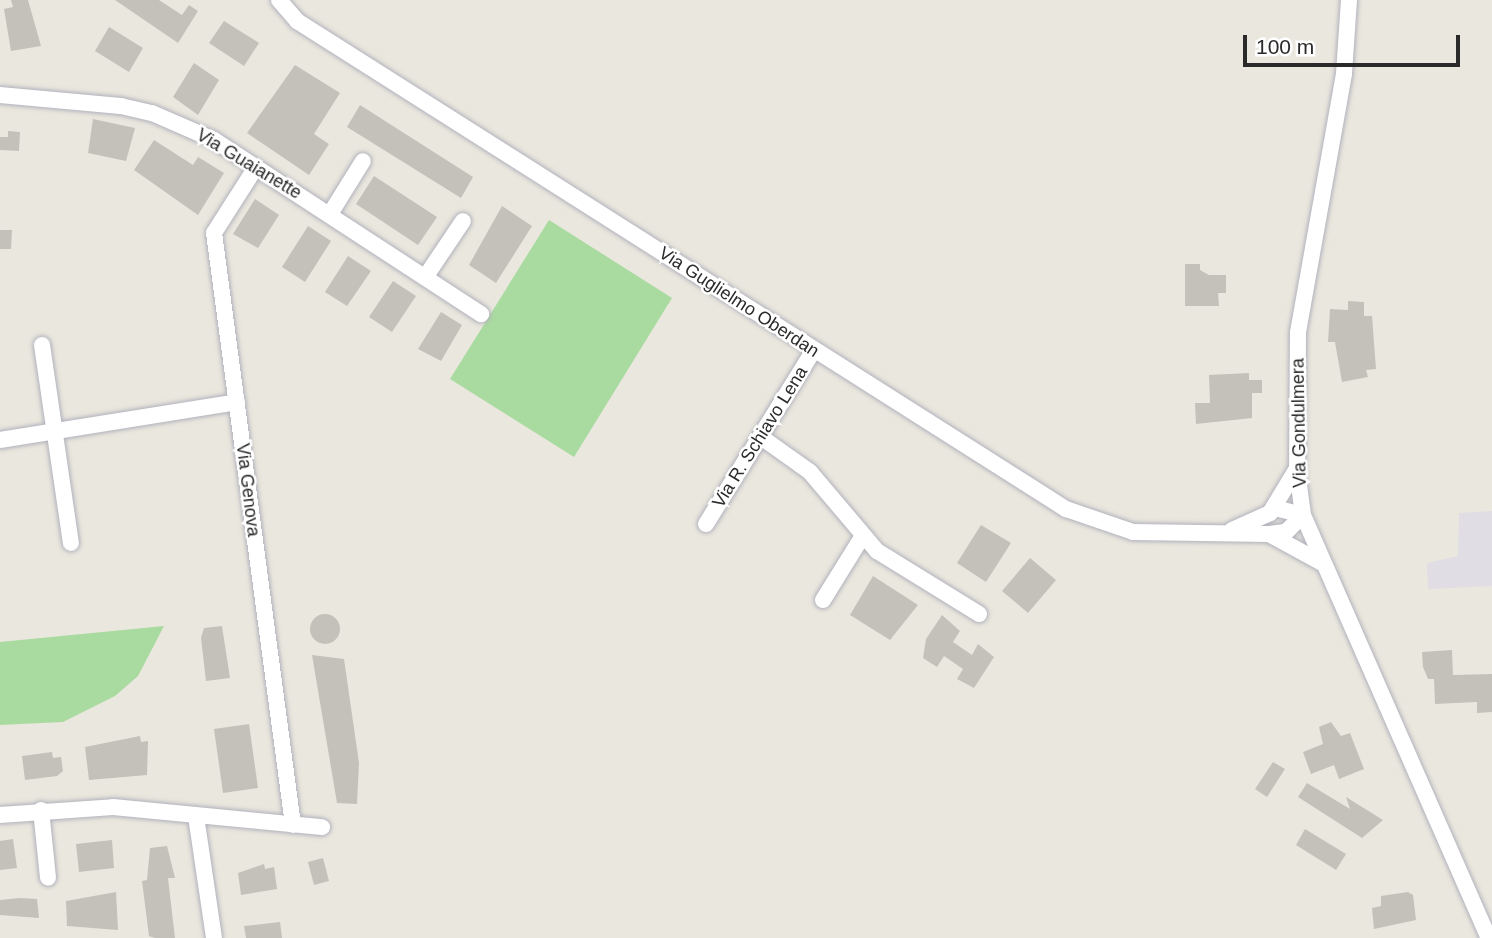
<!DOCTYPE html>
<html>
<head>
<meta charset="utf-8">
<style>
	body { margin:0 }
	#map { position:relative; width:1492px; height:938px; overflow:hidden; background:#eae7de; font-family:Arial,sans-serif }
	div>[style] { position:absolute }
	.industrial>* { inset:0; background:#e0dde4 }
	.green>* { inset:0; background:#a9dba0 }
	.building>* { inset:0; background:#c3c1b9 }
	.round { border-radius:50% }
	.roads { filter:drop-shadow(0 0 2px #b1b1bc) drop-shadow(0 0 2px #b1b1bc) }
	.street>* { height:16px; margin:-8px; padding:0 8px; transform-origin:8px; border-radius:8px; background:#fff }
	span { translate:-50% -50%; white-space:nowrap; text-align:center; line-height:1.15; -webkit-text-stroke:5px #fff; paint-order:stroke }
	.street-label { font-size:18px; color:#2a2a2a }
	.scale { position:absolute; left:1243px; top:35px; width:217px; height:32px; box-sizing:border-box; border:4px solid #2a2a2a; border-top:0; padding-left:9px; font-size:21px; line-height:24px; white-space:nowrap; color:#2a2a2a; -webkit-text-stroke:5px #fff; paint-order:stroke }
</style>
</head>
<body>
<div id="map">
	<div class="industrial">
		<i style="clip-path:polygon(1492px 511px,1492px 586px,1428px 589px,1427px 563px,1458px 556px,1459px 513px)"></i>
	</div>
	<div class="green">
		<i style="clip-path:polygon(549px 220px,672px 298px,574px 457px,450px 379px)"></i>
		<i style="clip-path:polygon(164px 626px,138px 676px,115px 696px,63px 722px,0 725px,0 642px)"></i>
	</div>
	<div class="building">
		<i style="clip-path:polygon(11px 0,28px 0,41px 46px,11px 51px,4px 9px,13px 7px)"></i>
		<i style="clip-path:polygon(115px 0,159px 0,182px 15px,189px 5px,198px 11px,178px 43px)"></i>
		<i style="clip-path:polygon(224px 21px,259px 43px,244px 66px,209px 43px)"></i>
		<i style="clip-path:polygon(109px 27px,143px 48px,129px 72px,95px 51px)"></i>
		<i style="clip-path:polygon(194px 63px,219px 80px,198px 115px,173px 97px)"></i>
		<i style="clip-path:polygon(295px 65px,340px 93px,314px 134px,329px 144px,309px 175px,247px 133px)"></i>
		<i style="clip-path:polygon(360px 105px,473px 177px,461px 198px,347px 127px)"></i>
		<i style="clip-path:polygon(93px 119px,135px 128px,126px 161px,88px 153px)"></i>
		<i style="clip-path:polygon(8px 131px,20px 132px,19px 151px,0 150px,0 137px,8px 137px)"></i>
		<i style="clip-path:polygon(154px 140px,193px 165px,198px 157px,224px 173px,198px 215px,134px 170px)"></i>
		<i style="clip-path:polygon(374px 176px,437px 217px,418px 245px,356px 204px)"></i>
		<i style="clip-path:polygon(255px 199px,279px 215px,258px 248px,233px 234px)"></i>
		<i style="clip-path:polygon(502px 206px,532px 226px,496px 283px,469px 265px)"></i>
		<i style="clip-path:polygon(308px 226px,331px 241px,305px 282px,282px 267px)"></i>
		<i style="clip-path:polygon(0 230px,12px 230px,11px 249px,0 249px)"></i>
		<i style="clip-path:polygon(348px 256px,371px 271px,347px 306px,325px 292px)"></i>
		<i style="clip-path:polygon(1185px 264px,1200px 264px,1200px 270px,1209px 275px,1226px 275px,1226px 293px,1218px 293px,1219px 306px,1185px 306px)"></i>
		<i style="clip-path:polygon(393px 281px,416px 296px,392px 332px,369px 317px)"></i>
		<i style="clip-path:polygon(1348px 301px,1364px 302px,1364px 316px,1372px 316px,1376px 369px,1366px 370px,1368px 377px,1342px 382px,1335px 342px,1328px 342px,1330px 309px,1348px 310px)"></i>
		<i style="clip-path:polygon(441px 312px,462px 325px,441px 361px,418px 349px)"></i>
		<i style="clip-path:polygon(1249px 373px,1249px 380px,1262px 380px,1262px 393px,1252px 393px,1252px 418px,1196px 424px,1195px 403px,1210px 403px,1209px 375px)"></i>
		<i style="clip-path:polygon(981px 525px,1011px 543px,986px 582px,957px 563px)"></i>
		<i style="clip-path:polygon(1030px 558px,1056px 580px,1028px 613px,1002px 591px)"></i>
		<i style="clip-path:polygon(873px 576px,918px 605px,890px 640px,850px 615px)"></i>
		<i class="round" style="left:310px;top:614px;width:30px;height:30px"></i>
		<i style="clip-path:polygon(942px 615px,960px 631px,953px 642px,972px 655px,978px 644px,994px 657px,974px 688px,957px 679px,963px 669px,944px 656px,937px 667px,923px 658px,926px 639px)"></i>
		<i style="clip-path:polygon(222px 626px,230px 678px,206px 681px,201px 638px,204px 628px)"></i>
		<i style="clip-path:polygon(1452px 650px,1453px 675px,1492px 674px,1492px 712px,1477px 713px,1477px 702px,1435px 704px,1434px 679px,1428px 679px,1423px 667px,1422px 652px)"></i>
		<i style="clip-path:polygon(312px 655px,344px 659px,359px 763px,357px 804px,337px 803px)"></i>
		<i style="clip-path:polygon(1331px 722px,1341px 736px,1350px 733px,1364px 769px,1339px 779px,1334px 765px,1311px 774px,1303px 752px,1323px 744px,1319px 727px)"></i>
		<i style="clip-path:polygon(249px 724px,258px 788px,223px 793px,214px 729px)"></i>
		<i style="clip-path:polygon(140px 736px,141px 742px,148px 741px,147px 775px,89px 780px,85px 747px)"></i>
		<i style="clip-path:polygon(52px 752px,53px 758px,61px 757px,63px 771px,57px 776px,25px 780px,22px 756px)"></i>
		<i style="clip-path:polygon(1273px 762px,1285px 769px,1267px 797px,1255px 789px)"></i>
		<i style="clip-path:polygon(1307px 783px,1350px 809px,1346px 797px,1383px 820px,1362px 838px,1298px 797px)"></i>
		<i style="clip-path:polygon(1305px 829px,1346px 854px,1336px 870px,1296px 845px)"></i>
		<i style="clip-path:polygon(13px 839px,17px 868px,0 870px,0 841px)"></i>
		<i style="clip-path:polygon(112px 840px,114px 868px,79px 872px,76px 844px)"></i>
		<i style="clip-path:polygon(167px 846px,175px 878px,168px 878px,175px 938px,155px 938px,149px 936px,142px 881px,147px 880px,150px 848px)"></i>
		<i style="clip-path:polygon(323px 858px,329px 881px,314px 885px,308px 862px)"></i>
		<i style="clip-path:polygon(264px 864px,265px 869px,274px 867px,277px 889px,241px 895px,238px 873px)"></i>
		<i style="clip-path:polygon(116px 892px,118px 930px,67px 926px,66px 901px)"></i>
		<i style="clip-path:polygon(1408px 892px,1413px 895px,1416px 920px,1374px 929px,1372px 908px,1381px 906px,1381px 896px)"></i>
		<i style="clip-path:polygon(20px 898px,37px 899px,39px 918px,0 915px,0 900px)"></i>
		<i style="clip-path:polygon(280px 922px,282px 938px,246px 938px,244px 926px)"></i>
	</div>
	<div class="roads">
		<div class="street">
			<i style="left:279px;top:0;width:28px;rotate:49deg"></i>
			<i style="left:297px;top:21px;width:911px;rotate:32.4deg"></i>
			<i style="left:1066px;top:509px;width:71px;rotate:18.9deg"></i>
			<i style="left:1133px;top:532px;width:136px;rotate:0.8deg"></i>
			<i style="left:1269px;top:534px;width:60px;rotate:28.7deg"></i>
			<i style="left:1349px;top:0;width:74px;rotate:93.9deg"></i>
			<i style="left:1344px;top:74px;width:263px;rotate:100.1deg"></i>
			<i style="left:1298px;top:333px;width:137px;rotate:90.4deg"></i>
			<i style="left:1297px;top:470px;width:45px;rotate:82.4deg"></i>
			<i style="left:1303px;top:515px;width:462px;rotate:66.3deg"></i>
			<i style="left:0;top:95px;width:121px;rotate:5.2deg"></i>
			<i style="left:121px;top:106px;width:32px;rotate:13deg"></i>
			<i style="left:152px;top:113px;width:68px;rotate:23.5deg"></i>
			<i style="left:214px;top:140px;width:319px;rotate:33.1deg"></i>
			<i style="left:256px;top:167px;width:78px;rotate:122.5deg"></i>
			<i style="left:214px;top:233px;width:597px;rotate:82.4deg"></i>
			<i style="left:330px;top:214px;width:62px;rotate:-58.1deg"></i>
			<i style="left:426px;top:276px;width:66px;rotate:-56.1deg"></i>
			<i style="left:42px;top:345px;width:200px;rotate:81.7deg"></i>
			<i style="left:761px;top:437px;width:60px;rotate:35.5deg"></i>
			<i style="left:810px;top:472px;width:104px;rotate:49.7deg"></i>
			<i style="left:877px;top:551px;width:120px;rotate:31.7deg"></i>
			<i style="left:0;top:440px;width:240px;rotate:-9.1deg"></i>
			<i style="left:706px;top:524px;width:205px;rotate:-58.2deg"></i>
			<i style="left:1232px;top:530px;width:42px;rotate:-24.1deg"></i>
			<i style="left:1270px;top:513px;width:50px;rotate:-58.8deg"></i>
			<i style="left:1269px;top:534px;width:17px;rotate:-7deg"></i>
			<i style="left:1286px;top:532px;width:24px;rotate:-45deg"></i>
			<i style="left:1303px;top:515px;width:29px;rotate:-166deg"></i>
			<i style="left:823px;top:600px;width:74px;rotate:-58.2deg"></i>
			<i style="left:41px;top:810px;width:68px;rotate:84.1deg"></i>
			<i style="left:0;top:815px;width:113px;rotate:-4deg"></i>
			<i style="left:113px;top:807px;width:210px;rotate:5.5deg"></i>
			<i style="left:196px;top:816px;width:123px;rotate:81.6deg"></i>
		</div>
	</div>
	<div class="street-label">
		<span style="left:249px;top:164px;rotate:31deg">Via Guaianette</span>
		<span style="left:739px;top:302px;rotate:33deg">Via Guglielmo Oberdan</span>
		<span style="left:1299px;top:423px;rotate:-91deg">Via Gondulmera</span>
		<span style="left:760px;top:437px;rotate:-58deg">Via R. Schiavo Lena</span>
		<span style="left:248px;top:490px;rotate:83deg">Via Genova</span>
	</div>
	<div class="scale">100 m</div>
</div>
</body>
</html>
